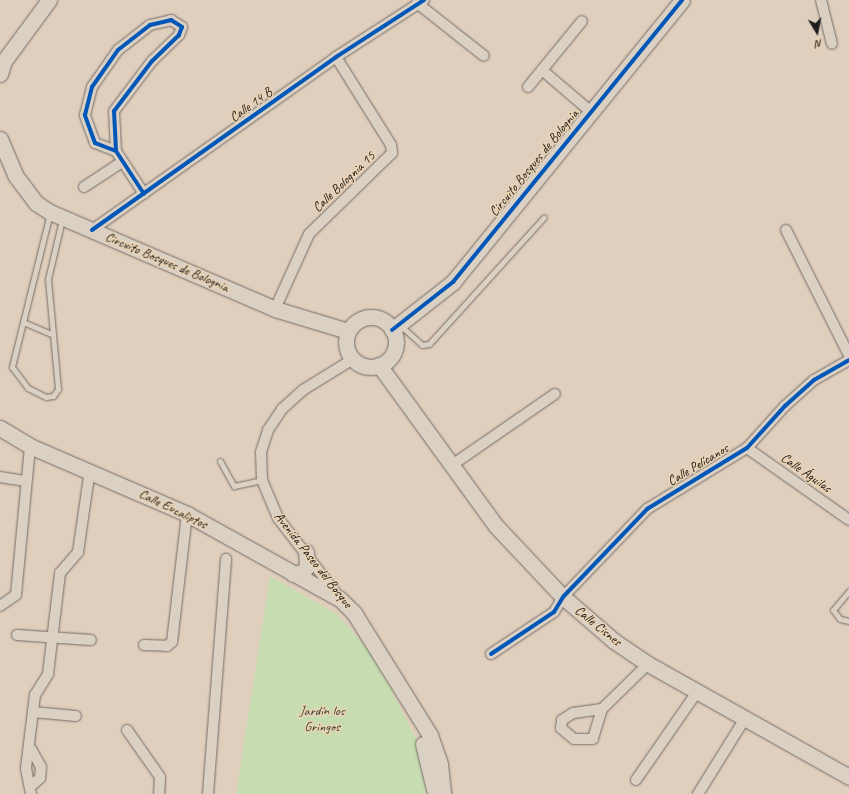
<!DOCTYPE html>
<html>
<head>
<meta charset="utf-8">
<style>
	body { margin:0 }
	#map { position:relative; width:849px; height:794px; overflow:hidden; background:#e1cfbe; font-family:Caveat,sans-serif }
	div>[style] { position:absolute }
	.green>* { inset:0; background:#c7dcb1 }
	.roads { filter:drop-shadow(0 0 1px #756d65) drop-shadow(0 0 1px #756d65) }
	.lane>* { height:5px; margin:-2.5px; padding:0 2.5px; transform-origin:2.5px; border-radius:2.5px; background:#dad0c4 }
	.street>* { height:10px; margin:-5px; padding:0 5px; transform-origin:5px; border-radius:5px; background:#dad0c4 }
	.secondary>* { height:15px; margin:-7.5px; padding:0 7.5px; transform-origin:7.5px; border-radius:7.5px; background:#dad0c4 }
	.secondary>.ring { margin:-7.5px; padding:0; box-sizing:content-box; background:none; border:15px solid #dad0c4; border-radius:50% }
	.cycleway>* { height:4px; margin:-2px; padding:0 2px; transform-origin:2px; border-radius:2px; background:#0057b8 }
	span { translate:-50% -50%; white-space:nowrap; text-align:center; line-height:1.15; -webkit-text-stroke:3px #ebd3b3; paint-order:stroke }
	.street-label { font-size:14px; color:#1c1c1c }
	.park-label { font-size:14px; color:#3a4438 }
	.north { position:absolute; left:797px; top:12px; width:40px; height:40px; -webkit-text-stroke:3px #ebd3b3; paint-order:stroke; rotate:170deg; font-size:11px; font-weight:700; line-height:16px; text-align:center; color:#1c1c1c }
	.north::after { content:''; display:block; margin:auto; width:14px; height:18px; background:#1c1c1c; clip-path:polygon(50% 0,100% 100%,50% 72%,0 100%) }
</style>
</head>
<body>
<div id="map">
	<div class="green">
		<i style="clip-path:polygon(270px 576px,337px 614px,374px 656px,427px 760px,425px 794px,236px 794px)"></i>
	</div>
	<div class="roads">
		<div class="lane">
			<i style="left:50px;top:213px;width:159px;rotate:103.9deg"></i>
			<i style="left:12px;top:367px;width:26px;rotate:53deg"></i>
			<i style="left:28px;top:388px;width:20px;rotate:27deg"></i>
			<i style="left:46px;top:397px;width:7px;rotate:-8deg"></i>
			<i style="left:53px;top:396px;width:9px;rotate:-54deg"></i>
			<i style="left:58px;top:389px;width:110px;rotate:-95.2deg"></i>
			<i style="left:48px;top:279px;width:61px;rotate:-76.7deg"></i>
			<i style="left:23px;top:322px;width:30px;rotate:23deg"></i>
			<i style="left:401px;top:326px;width:28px;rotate:42deg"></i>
			<i style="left:422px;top:345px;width:7px;rotate:-8deg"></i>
			<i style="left:429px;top:344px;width:171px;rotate:-47.8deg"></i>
			<i style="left:220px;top:461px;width:29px;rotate:61deg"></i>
			<i style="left:234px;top:486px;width:29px;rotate:-12deg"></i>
			<i style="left:849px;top:591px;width:25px;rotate:130deg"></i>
			<i style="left:833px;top:610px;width:11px;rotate:52deg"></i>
			<i style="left:840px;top:619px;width:9px;rotate:13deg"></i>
		</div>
		<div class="street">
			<i style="left:821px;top:0;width:45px;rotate:76deg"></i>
			<i style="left:417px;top:3px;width:85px;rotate:38.3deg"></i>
			<i style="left:542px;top:70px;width:63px;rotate:40.5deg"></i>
			<i style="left:528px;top:87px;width:85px;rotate:-50.7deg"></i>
			<i style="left:116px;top:151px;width:22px;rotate:-159deg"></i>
			<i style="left:95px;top:143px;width:30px;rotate:-110deg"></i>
			<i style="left:85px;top:115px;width:29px;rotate:-76deg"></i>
			<i style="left:92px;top:87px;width:45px;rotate:-54.9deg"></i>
			<i style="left:118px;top:50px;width:41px;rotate:-38deg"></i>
			<i style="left:150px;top:25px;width:22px;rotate:-13deg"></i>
			<i style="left:171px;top:20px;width:13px;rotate:32deg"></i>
			<i style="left:182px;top:27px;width:9px;rotate:111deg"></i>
			<i style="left:179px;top:35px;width:37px;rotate:136deg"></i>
			<i style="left:152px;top:61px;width:63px;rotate:127.2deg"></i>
			<i style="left:114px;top:111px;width:40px;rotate:87.1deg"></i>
			<i style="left:116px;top:151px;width:51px;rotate:56.9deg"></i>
			<i style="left:84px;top:187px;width:45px;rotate:-33.3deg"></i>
			<i style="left:92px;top:230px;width:299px;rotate:-35.3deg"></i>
			<i style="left:336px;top:57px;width:105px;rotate:-32.9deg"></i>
			<i style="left:786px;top:230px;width:140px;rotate:63.3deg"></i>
			<i style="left:275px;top:309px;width:82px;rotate:-65.6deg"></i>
			<i style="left:309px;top:234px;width:116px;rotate:-44.3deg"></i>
			<i style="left:392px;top:153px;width:8px;rotate:-97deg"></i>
			<i style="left:391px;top:145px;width:104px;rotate:-122deg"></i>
			<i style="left:747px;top:448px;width:125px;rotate:35.2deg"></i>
			<i style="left:452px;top:465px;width:125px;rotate:-34.6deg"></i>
			<i style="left:0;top:477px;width:26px;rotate:9deg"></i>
			<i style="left:339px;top:597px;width:100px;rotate:-127.7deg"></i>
			<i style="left:278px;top:518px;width:41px;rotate:-112.8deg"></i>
			<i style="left:262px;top:480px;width:28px;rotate:-92deg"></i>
			<i style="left:261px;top:452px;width:23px;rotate:-72deg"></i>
			<i style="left:268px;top:430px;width:25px;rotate:-56deg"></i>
			<i style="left:282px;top:409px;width:28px;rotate:-42deg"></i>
			<i style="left:303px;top:390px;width:59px;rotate:-31.8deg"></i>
			<i style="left:0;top:606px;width:19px;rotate:-35deg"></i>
			<i style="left:16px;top:595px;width:150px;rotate:-84.6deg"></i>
			<i style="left:17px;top:635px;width:74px;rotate:3.9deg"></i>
			<i style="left:144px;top:645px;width:23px;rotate:2deg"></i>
			<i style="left:167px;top:646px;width:6px;rotate:-39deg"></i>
			<i style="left:172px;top:642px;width:129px;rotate:-83.3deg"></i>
			<i style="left:491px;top:654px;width:76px;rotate:-33.7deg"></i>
			<i style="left:554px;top:612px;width:17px;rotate:-59deg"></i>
			<i style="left:563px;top:597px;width:122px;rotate:-46.3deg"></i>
			<i style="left:647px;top:509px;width:117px;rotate:-31.4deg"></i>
			<i style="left:747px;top:448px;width:57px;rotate:-47.9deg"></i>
			<i style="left:785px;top:406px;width:39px;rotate:-42deg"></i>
			<i style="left:814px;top:380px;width:40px;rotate:-29.7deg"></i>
			<i style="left:602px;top:709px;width:31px;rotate:107deg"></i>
			<i style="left:593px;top:739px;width:19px;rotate:180deg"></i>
			<i style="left:574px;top:739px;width:17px;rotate:-140deg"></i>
			<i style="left:561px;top:728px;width:8px;rotate:-83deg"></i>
			<i style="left:562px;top:720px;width:13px;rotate:-32deg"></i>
			<i style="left:573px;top:713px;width:29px;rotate:-8deg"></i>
			<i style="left:602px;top:709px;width:64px;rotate:-44.4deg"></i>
			<i style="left:33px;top:712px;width:43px;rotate:5.3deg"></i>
			<i style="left:127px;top:730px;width:57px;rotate:54.9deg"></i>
			<i style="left:160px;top:777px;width:17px;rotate:93deg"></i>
			<i style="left:31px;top:749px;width:21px;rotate:61deg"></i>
			<i style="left:41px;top:767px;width:11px;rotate:95deg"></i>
			<i style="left:40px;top:778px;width:12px;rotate:138deg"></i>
			<i style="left:636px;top:780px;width:107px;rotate:-55.3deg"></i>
			<i style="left:31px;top:794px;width:26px;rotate:-101deg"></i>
			<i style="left:26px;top:768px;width:74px;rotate:-83deg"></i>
			<i style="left:35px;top:695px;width:25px;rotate:-58deg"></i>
			<i style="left:48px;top:674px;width:102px;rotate:-83.2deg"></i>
			<i style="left:60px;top:573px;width:28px;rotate:-49deg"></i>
			<i style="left:78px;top:552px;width:83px;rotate:-81.7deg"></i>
			<i style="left:208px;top:794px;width:236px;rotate:-85.6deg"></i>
			<i style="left:698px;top:794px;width:87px;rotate:-58.1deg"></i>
		</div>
		<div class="secondary">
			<i style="left:0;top:74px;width:14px;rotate:-73deg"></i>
			<i style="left:4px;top:61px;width:76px;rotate:-53.6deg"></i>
			<i style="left:0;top:139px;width:39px;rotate:67deg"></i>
			<i style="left:15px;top:175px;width:35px;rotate:53deg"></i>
			<i style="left:36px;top:203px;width:17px;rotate:33deg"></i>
			<i style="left:50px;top:212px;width:245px;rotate:23.3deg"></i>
			<i style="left:275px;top:309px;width:76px;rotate:16.8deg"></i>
			<i class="ring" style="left:346px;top:317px;width:35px;height:35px"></i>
			<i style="left:392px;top:330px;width:78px;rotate:-38.2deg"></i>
			<i style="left:453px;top:282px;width:363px;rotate:-50.9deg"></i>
			<i style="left:379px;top:365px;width:199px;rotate:54deg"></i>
			<i style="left:496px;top:526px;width:98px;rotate:46.7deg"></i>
			<i style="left:563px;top:597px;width:67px;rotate:40.8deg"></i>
			<i style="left:614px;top:641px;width:41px;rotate:34.1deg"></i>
			<i style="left:648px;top:664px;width:231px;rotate:29.3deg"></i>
			<i style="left:0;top:428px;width:35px;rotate:31deg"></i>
			<i style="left:30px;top:446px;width:171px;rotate:23.4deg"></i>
			<i style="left:187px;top:514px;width:175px;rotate:29.1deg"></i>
			<i style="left:340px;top:599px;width:20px;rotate:45deg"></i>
			<i style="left:354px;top:613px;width:144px;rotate:58.1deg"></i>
			<i style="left:430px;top:735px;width:31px;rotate:71deg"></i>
			<i style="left:440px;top:764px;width:30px;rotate:84deg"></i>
			<i style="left:293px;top:574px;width:10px;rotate:-11deg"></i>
			<i style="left:303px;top:572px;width:7px;rotate:-56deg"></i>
			<i style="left:307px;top:566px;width:14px;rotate:-94deg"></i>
			<i style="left:423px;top:744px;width:46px;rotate:76.3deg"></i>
		</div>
	</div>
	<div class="cycleway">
		<i style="left:116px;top:151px;width:22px;rotate:-159deg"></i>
		<i style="left:95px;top:143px;width:30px;rotate:-110deg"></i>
		<i style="left:85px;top:115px;width:29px;rotate:-76deg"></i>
		<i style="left:92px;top:87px;width:45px;rotate:-54.9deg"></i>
		<i style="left:118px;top:50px;width:41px;rotate:-38deg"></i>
		<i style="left:150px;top:25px;width:22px;rotate:-13deg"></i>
		<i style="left:171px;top:20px;width:13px;rotate:32deg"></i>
		<i style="left:182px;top:27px;width:9px;rotate:111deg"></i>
		<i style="left:179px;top:35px;width:37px;rotate:136deg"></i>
		<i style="left:152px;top:61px;width:63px;rotate:127.2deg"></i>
		<i style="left:114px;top:111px;width:40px;rotate:87.1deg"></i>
		<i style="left:116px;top:151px;width:51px;rotate:56.9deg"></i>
		<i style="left:92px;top:230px;width:299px;rotate:-35.3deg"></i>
		<i style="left:336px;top:57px;width:105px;rotate:-32.9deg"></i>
		<i style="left:392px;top:330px;width:78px;rotate:-38.2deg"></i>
		<i style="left:453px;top:282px;width:363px;rotate:-50.9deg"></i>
		<i style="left:491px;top:654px;width:76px;rotate:-33.7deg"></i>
		<i style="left:554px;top:612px;width:17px;rotate:-59deg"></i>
		<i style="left:563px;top:597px;width:122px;rotate:-46.3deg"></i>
		<i style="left:647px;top:509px;width:117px;rotate:-31.4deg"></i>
		<i style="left:747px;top:448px;width:57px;rotate:-47.9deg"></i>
		<i style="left:785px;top:406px;width:39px;rotate:-42deg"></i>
		<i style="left:814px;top:380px;width:40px;rotate:-29.7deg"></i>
	</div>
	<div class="street-label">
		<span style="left:251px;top:105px;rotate:-36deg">Calle 14 B</span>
		<span style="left:534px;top:163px;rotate:-51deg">Circuito Bosques de Bolognia</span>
		<span style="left:344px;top:182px;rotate:-44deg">Calle Bolognia 15</span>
		<span style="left:167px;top:262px;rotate:23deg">Circuito Bosques de Bolognia</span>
		<span style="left:698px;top:465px;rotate:-31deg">Calle Pelícanos</span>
		<span style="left:806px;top:473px;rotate:35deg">Calle Águilas</span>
		<span style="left:173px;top:509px;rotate:26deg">Calle Eucaliptos</span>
		<span style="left:313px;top:560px;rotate:52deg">Avenida Paseo del Bosque</span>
		<span style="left:598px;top:626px;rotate:39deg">Calle Cisnes</span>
	</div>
	<div class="park-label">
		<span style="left:322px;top:719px">Jardín los<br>Gringos</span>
	</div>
	<div class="north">N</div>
</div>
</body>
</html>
